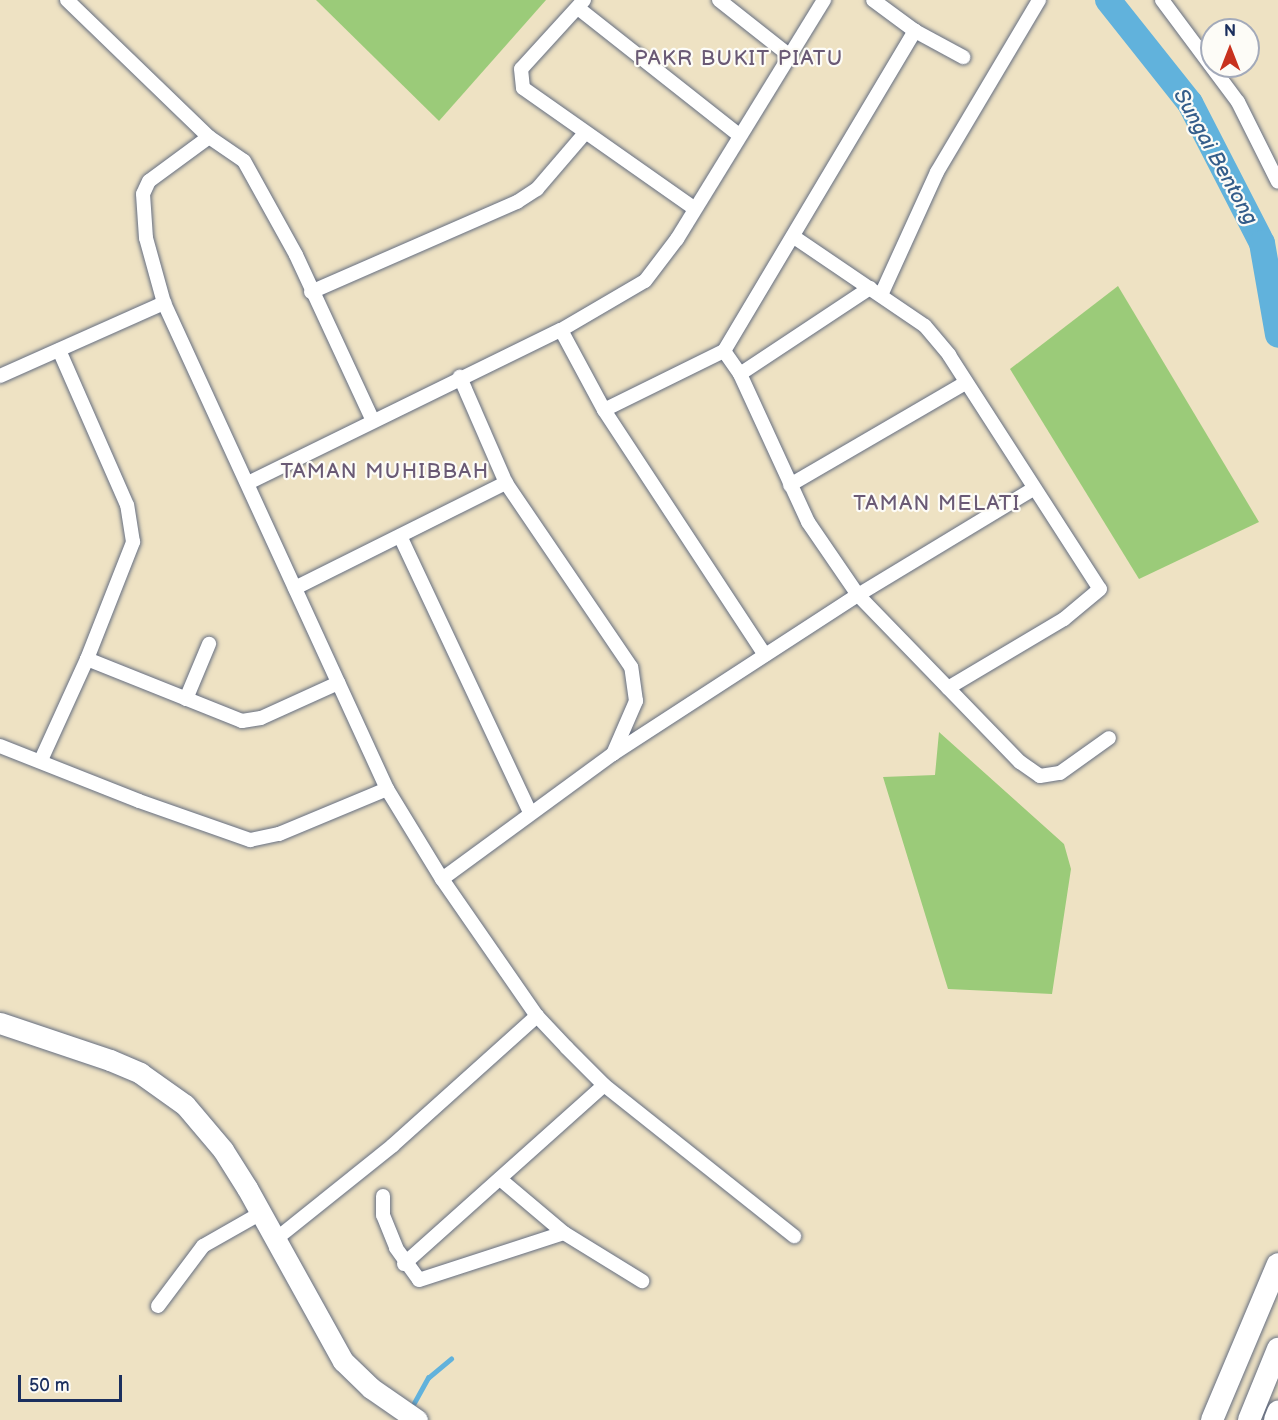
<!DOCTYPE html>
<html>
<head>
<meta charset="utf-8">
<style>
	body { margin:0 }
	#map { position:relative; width:1278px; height:1420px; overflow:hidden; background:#eee2c3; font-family:"Balsamiq Sans",sans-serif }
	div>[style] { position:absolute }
	.green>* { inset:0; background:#9bcb79 }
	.stream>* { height:4.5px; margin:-2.25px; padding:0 2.25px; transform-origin:2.25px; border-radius:2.25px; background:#61b2dc }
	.river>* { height:26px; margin:-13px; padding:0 13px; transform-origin:13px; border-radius:13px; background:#61b2dc }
	.roads { filter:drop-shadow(0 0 2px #656e81) drop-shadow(0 0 2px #656e81) }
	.minor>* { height:14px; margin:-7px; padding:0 7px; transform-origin:7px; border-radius:7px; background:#fff }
	.primary>* { height:21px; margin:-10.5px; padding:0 10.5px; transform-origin:10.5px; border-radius:10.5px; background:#fff }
	.trunk>* { height:22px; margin:-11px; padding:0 11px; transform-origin:11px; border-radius:11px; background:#fff }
	span { translate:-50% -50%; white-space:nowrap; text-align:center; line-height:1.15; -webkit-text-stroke:4.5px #fdfcf7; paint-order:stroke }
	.neighbourhood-label { font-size:21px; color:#6a5a75; letter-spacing:1.5px }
	.water-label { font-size:21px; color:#345d8a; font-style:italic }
	.north { position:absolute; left:1200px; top:18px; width:60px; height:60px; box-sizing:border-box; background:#fdfcf7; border:2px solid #a3aaba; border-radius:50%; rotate:0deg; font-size:16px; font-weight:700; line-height:24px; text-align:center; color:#1b2f5e }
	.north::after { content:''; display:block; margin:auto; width:21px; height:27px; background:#c8321e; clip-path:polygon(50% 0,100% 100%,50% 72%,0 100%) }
	.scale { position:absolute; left:18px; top:1375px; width:104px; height:27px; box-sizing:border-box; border:3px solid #1b2f5e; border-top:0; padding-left:8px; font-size:18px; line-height:21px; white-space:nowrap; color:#1b2f5e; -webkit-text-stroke:4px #fdfcf7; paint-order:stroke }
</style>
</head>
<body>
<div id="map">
	<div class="green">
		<i style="clip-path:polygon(316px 0,546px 0,439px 121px)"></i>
		<i style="clip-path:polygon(1118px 286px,1259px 522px,1139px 579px,1010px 369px)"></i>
		<i style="clip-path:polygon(939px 732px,1064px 844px,1071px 869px,1052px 994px,948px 989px,883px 777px,935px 775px)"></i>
	</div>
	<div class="stream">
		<i style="left:414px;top:1403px;width:29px;rotate:-61deg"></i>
		<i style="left:428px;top:1378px;width:30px;rotate:-40deg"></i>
	</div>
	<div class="river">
		<i style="left:1108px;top:0;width:132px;rotate:51.5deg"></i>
		<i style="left:1190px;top:103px;width:157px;rotate:62.8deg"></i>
		<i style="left:1262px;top:243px;width:93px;rotate:80.1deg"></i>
	</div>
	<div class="roads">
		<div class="minor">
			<i style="left:67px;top:0;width:197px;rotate:44deg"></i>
			<i style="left:209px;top:137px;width:42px;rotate:34.4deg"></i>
			<i style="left:244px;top:161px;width:107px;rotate:61deg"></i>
			<i style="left:296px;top:255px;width:183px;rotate:65.1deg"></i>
			<i style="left:584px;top:0;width:93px;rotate:132.4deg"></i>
			<i style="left:521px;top:69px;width:19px;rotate:84deg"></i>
			<i style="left:523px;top:88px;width:210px;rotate:35.1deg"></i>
			<i style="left:719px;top:0;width:90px;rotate:38.3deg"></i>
			<i style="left:1162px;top:0;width:127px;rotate:53.3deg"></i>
			<i style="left:1238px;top:102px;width:89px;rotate:63.4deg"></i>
			<i style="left:578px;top:8px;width:205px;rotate:38.3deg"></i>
			<i style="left:915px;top:31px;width:55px;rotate:28.4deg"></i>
			<i style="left:209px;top:137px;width:74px;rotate:143.7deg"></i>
			<i style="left:149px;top:181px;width:14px;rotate:115deg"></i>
			<i style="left:143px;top:194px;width:44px;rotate:86.1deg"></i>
			<i style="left:146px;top:238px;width:67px;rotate:74.5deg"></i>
			<i style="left:164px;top:303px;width:535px;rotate:65.35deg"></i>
			<i style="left:387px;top:789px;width:105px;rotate:58.6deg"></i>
			<i style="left:442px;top:879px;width:167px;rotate:55.3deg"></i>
			<i style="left:537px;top:1016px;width:44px;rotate:46.8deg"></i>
			<i style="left:567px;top:1048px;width:52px;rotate:45deg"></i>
			<i style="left:604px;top:1085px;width:243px;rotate:38.5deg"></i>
			<i style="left:794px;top:237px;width:158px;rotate:34.2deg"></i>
			<i style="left:925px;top:326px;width:38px;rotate:50deg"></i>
			<i style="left:949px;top:355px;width:278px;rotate:57.2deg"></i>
			<i style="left:1100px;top:589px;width:47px;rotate:140.2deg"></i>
			<i style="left:1064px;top:619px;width:135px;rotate:149.3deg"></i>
			<i style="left:311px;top:292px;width:225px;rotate:-23.6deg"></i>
			<i style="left:517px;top:202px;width:24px;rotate:-33deg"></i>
			<i style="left:537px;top:189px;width:74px;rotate:-49.4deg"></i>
			<i style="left:881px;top:295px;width:135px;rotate:-65.5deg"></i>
			<i style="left:937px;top:172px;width:200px;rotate:-59.3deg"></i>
			<i style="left:561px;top:330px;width:91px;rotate:61.7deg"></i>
			<i style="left:604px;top:410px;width:293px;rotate:56.7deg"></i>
			<i style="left:724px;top:351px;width:28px;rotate:55deg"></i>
			<i style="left:740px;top:374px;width:163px;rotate:65.3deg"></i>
			<i style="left:808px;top:522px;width:88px;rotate:55.6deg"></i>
			<i style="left:858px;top:595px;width:233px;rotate:45.9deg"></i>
			<i style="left:1020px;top:762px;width:24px;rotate:35deg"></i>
			<i style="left:1040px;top:776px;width:20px;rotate:-9deg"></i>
			<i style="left:1060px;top:773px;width:60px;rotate:-35.5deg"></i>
			<i style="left:740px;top:374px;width:156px;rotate:-33.5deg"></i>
			<i style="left:0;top:376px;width:180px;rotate:-24deg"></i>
			<i style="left:604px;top:410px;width:134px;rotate:-26.2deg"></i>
			<i style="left:724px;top:351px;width:373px;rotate:-59.2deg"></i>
			<i style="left:915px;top:31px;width:52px;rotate:-143.6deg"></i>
			<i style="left:248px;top:483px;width:348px;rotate:-26.1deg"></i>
			<i style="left:561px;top:330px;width:97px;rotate:-30.3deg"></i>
			<i style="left:645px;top:281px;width:53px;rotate:-52.7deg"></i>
			<i style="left:677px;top:239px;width:281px;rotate:-58.4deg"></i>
			<i style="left:790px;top:485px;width:203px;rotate:-30.2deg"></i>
			<i style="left:400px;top:536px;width:305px;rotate:64.8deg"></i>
			<i style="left:295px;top:588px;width:236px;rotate:-26.5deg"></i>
			<i style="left:87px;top:659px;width:167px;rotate:21.8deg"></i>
			<i style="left:242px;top:721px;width:19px;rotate:-9deg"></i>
			<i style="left:261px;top:718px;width:85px;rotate:-24.4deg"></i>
			<i style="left:186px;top:699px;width:60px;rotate:-67.3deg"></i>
			<i style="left:0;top:746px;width:149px;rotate:21.6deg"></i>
			<i style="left:139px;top:801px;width:118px;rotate:19.4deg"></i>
			<i style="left:250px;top:840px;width:30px;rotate:-12deg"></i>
			<i style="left:279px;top:834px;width:117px;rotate:-22.6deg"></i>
			<i style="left:613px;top:754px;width:292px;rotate:-33deg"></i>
			<i style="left:858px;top:595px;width:205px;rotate:-31.2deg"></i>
			<i style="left:41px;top:760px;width:111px;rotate:-65.5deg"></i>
			<i style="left:87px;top:659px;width:126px;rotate:-68.5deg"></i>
			<i style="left:133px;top:542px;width:37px;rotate:-99deg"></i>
			<i style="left:127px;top:505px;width:169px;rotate:-113.7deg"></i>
			<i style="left:442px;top:879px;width:212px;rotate:-36.2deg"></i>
			<i style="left:613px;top:754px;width:58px;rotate:-66.5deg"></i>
			<i style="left:636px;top:701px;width:34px;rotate:-98deg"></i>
			<i style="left:631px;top:667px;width:222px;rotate:-124.2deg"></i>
			<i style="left:506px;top:483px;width:116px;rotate:-113.5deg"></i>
			<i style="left:500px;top:1179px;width:84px;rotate:40.2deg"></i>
			<i style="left:564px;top:1233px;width:92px;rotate:31.6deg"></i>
			<i style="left:383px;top:1196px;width:19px;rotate:90deg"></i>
			<i style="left:383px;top:1215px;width:35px;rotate:68deg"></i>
			<i style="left:396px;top:1248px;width:39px;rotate:54deg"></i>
			<i style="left:419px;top:1280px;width:152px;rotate:-18deg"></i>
			<i style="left:276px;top:1239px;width:149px;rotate:-38.7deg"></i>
			<i style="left:392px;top:1146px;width:195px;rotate:-41.9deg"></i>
			<i style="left:404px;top:1264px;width:268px;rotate:-41.8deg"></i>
			<i style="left:158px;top:1306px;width:75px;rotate:-53.1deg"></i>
			<i style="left:203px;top:1246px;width:67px;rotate:-29.6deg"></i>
		</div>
		<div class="primary">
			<i style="left:0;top:1023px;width:116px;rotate:18.6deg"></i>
			<i style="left:110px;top:1060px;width:33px;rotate:23deg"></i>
			<i style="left:140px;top:1073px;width:55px;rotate:35.4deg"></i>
			<i style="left:185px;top:1105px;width:59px;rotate:49.8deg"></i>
			<i style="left:223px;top:1150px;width:45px;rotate:57.7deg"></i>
			<i style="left:247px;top:1188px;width:198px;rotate:61deg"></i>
			<i style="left:343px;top:1361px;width:39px;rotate:44deg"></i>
			<i style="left:371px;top:1388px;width:56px;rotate:34.8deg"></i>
		</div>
		<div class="trunk">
			<i style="left:1212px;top:1420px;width:169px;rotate:-67.1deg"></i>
			<i style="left:1249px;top:1420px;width:77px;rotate:-67.8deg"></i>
			<i style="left:1275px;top:1420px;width:9px;rotate:-69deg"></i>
		</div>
	</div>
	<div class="neighbourhood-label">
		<span style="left:739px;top:59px">PAKR BUKIT PIATU</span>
		<span style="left:385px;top:472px">TAMAN MUHIBBAH</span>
		<span style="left:937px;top:504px">TAMAN MELATI</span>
	</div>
	<div class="water-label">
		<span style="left:1215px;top:157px;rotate:61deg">Sungai Bentong</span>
	</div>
	<div class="north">N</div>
	<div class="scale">50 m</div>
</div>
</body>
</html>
